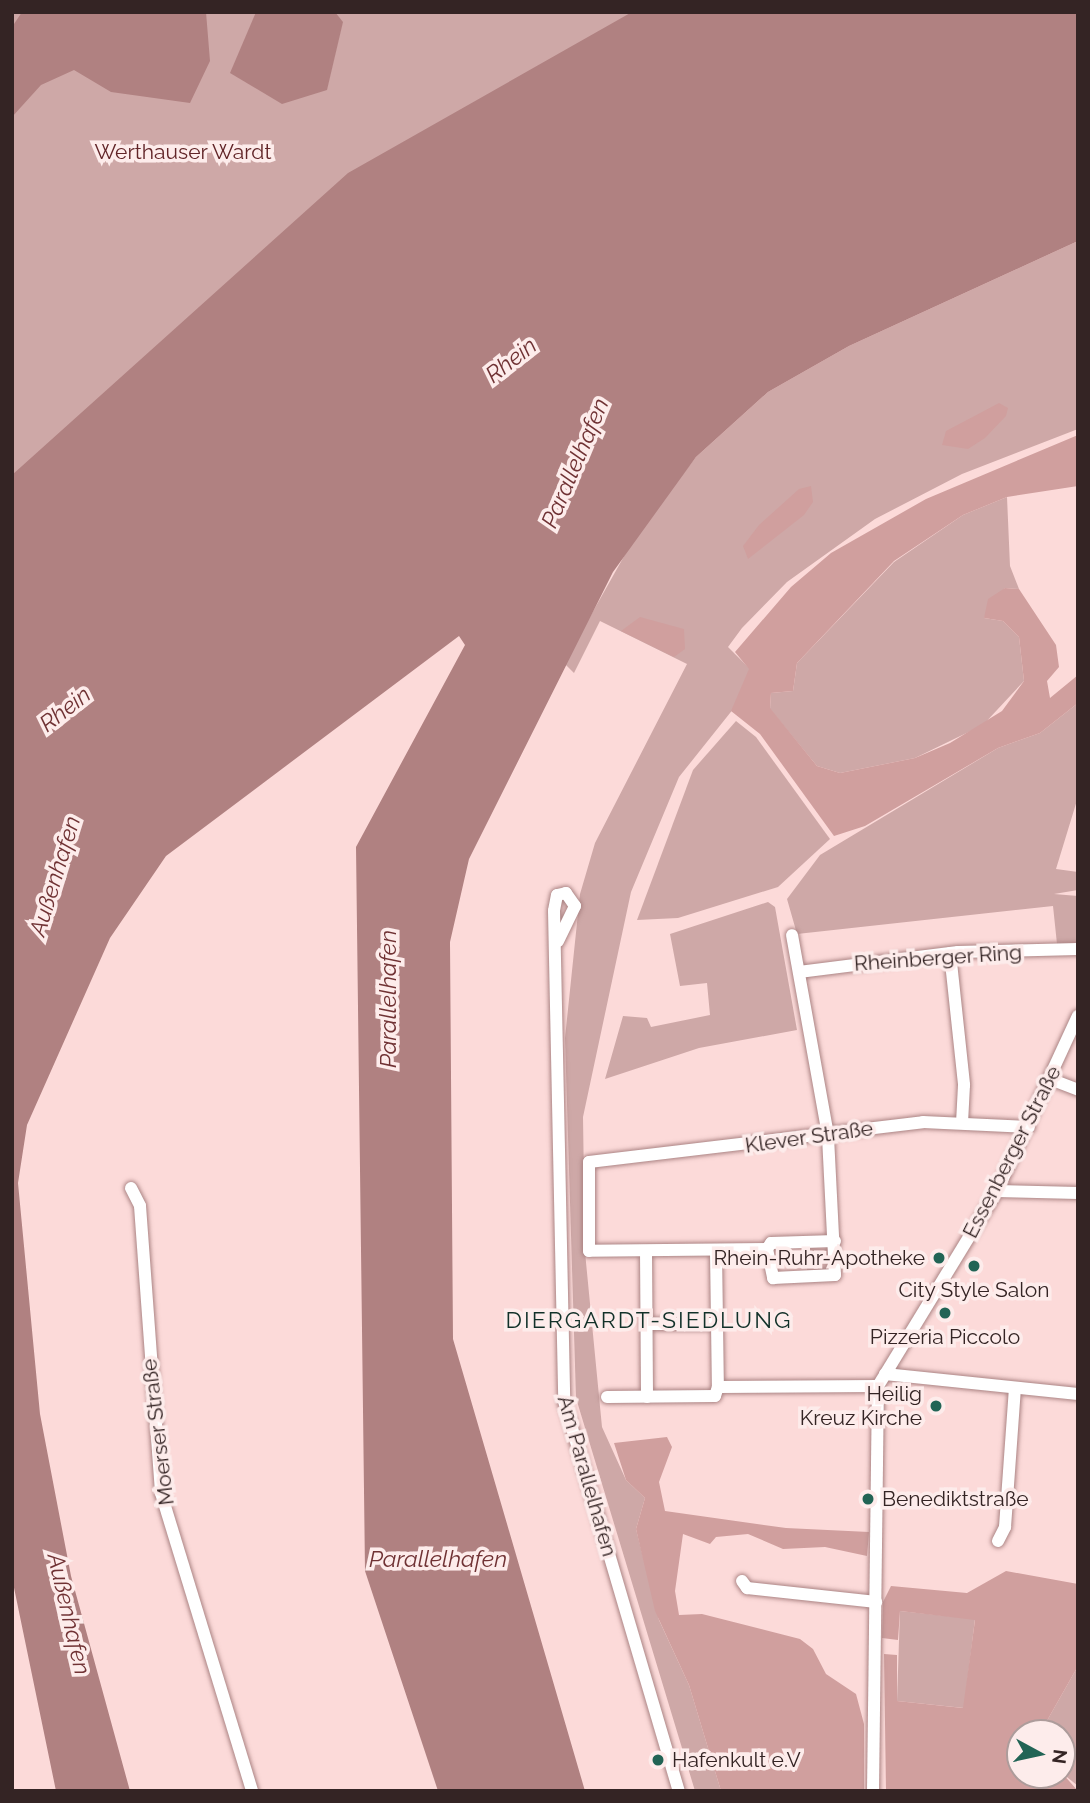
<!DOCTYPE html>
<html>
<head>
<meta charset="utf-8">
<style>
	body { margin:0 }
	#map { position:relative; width:1090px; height:1803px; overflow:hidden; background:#fcdad9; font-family:Raleway,sans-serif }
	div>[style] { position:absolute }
	.green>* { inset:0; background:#cea8a7 }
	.forest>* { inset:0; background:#d09f9e }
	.water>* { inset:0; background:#b08181 }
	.roads { filter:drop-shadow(0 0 2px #ab8484) drop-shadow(0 0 2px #ab8484) }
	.minor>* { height:12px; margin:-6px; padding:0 6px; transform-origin:6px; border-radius:6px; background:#fff }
	.dots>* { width:19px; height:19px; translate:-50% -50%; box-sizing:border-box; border:4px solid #fdeceb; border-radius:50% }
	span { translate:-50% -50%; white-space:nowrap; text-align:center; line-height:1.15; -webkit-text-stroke:7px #fdeceb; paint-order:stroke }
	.park-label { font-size:21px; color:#622528 }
	.street-label { font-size:21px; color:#342424 }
	.poi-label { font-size:21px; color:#342424 }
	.right { translate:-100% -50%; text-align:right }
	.left { translate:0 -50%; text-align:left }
	.water-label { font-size:23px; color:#703234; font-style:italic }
	.neighbourhood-label { font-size:23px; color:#123129; letter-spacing:2px }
	.frame { position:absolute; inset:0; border:14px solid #342424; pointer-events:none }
	.north { position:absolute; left:1006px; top:1719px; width:70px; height:70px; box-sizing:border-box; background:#fdeceb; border:2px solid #ad9c9b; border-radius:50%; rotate:98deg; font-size:19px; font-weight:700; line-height:28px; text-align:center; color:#342424 }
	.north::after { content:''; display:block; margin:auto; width:24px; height:32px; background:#216455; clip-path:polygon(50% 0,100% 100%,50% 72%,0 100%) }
</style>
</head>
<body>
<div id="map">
	<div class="green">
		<i style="clip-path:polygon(12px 12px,636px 12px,12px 486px)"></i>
		<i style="clip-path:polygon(1078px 241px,1078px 429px,962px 474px,875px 519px,787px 582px,742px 628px,728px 647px,750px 669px,734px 708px,679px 777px,631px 892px,583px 1117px,585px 1252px,602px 1427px,626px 1480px,645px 1498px,636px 1529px,659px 1620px,689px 1685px,721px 1791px,695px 1791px,576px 1398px,565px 1038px,580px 894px,595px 843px,687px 664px,600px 621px,574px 673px,564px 663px,636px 535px,696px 457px,768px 392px,849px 346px)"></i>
		<i style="clip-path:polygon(1007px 497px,1010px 566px,1019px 589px,1005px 588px,984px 618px,1003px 621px,1019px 637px,1024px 681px,983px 725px,915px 758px,840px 773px,817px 766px,770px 709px,771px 693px,793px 691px,797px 663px,894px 562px,963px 515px)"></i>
		<i style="clip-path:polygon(1078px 703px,1078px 797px,1056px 869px,1078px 872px,1078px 890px,1054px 894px,1078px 896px,1078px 943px,1057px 944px,1053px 906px,797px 934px,787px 899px,820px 855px,998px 748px,1040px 733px)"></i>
		<i style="clip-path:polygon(736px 721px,756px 737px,830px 839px,778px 887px,678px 918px,637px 920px,693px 770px)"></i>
		<i style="clip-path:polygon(768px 902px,775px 907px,797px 1030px,699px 1048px,605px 1079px,623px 1016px,647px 1018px,651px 1027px,710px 1015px,707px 983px,680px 986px,670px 934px)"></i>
		<i style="clip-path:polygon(808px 1248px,829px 1249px,828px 1270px,807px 1270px)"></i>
		<i style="clip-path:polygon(900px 1611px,975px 1619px,964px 1708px,897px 1701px)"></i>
		<i style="clip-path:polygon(1078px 1666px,1078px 1786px,1062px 1773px,1062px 1733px,1040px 1733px)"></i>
	</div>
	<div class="forest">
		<i style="clip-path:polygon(999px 403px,1008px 408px,1006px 416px,985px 438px,968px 449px,942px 445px,946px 431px)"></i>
		<i style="clip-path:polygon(1078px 435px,1078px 486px,1007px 497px,963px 515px,894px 561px,797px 663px,793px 691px,771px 693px,770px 708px,817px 766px,840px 773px,915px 758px,950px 743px,1002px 711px,1024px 681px,1019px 637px,1003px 621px,984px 618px,988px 599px,1005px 588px,1019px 589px,1056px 645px,1059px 667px,1047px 681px,1050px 698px,1078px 675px,1078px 703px,1040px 733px,998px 748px,865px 826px,834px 836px,760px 734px,731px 711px,749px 669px,735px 652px,791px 587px,831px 553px,926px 499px)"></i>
		<i style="clip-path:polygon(811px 486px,813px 502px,804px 515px,748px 559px,743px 546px,759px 525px,799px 489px)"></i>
		<i style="clip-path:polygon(640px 617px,684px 629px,685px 649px,674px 657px,621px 631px)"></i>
		<i style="clip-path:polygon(667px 1437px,672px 1447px,659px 1482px,665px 1511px,786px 1528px,869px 1532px,867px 1556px,825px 1547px,783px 1549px,748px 1534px,716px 1537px,710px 1544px,683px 1534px,675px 1591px,679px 1615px,702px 1614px,800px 1639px,813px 1649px,826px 1674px,856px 1694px,864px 1724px,864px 1791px,721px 1791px,689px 1685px,655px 1611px,636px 1529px,645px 1498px,626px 1480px,614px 1443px)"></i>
		<i style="clip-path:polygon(1006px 1571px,1078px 1584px,1078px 1666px,1040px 1733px,1020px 1733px,1020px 1775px,1062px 1773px,1078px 1791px,886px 1791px,884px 1654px,897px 1655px,897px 1701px,963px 1708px,975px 1620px,900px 1611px,898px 1640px,882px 1638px,883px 1602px,891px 1586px,967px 1593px)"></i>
	</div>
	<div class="water">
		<i style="clip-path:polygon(22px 12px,206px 12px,210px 61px,190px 103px,111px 92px,74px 70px,41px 85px,12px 117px,12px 27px)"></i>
		<i style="clip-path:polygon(256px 12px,335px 12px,343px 22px,327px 90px,282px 104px,230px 73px)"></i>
		<i style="clip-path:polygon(632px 12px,1078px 12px,1078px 241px,849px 346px,768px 392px,696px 457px,613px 572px,469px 859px,450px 942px,453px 1339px,585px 1791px,438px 1791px,365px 1571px,356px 847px,465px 645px,459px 636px,166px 856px,110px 938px,27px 1125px,18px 1183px,40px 1414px,71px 1576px,130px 1791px,56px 1791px,12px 1578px,12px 475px,348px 173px)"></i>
	</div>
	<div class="roads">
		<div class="minor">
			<i style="left:558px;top:941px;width:39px;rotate:-64deg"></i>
			<i style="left:575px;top:906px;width:16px;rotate:-125deg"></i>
			<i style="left:566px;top:893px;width:9px;rotate:167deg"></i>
			<i style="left:557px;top:895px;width:16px;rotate:101deg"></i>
			<i style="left:554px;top:911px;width:490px;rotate:88.8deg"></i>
			<i style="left:564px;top:1401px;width:407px;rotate:73.6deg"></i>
			<i style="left:950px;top:953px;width:133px;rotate:83.9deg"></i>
			<i style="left:964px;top:1085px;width:38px;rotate:93deg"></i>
			<i style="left:799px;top:972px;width:160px;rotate:-7.2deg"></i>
			<i style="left:958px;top:952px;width:120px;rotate:-1.4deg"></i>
			<i style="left:1050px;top:1079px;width:30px;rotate:21deg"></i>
			<i style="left:131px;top:1188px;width:20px;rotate:63deg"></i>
			<i style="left:140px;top:1206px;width:288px;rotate:85.8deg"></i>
			<i style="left:161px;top:1493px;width:312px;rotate:73deg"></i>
			<i style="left:997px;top:1191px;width:81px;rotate:1.4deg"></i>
			<i style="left:835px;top:1241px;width:64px;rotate:178.2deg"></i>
			<i style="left:771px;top:1243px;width:7px;rotate:124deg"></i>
			<i style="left:767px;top:1249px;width:178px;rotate:179.4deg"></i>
			<i style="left:589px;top:1251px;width:89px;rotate:-90deg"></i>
			<i style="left:589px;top:1162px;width:336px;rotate:-6.8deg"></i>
			<i style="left:923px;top:1122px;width:106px;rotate:2.7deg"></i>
			<i style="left:767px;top:1249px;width:30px;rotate:78deg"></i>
			<i style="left:773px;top:1278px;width:62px;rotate:-2.8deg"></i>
			<i style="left:835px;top:1275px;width:140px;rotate:-92.9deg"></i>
			<i style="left:828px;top:1135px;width:203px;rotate:-100.2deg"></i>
			<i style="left:646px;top:1251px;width:146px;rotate:89.6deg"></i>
			<i style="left:716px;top:1251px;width:136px;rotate:89.2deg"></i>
			<i style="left:646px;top:1324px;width:71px"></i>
			<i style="left:885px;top:1374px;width:194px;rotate:5.9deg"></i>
			<i style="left:607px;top:1397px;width:108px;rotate:-0.5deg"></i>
			<i style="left:715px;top:1396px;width:9px;rotate:-72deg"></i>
			<i style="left:718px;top:1387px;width:160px;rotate:-0.4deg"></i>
			<i style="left:998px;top:1541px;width:16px;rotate:-63deg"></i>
			<i style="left:1005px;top:1527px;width:139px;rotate:-85.9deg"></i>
			<i style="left:742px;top:1581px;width:9px;rotate:54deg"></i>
			<i style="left:747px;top:1588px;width:130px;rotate:6.2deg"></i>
			<i style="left:873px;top:1791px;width:405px;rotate:-89.3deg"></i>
			<i style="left:878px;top:1386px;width:228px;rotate:-58.6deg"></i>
			<i style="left:997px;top:1191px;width:193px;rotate:-65.2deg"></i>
		</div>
	</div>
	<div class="dots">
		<i style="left:939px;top:1258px;background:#216455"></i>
		<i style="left:974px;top:1266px;background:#216455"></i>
		<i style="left:945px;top:1313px;background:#216455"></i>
		<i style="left:936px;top:1406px;background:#216455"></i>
		<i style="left:868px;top:1499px;background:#216455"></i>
		<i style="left:658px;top:1760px;background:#216455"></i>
	</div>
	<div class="park-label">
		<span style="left:183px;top:152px">Werthauser Wardt</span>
	</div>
	<div class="street-label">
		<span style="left:938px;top:958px;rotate:-4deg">Rheinberger Ring</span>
		<span style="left:809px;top:1137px;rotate:-8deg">Klever Straße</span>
		<span style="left:1012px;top:1152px;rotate:-63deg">Essenberger Straße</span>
		<span style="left:158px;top:1432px;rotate:-97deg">Moerser Straße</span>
		<span style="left:587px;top:1476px;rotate:74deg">Am Parallelhafen</span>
	</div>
	<div class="poi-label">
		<span class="right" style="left:925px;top:1258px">Rhein-Ruhr-Apotheke</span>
		<span style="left:974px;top:1290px">City Style Salon</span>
		<span style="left:945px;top:1337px">Pizzeria Piccolo</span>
		<span class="right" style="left:922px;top:1406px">Heilig<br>Kreuz Kirche</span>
		<span class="left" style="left:882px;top:1499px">Benediktstraße</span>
		<span class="left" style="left:672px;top:1760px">Hafenkult e.V</span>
	</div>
	<div class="water-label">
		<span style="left:511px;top:360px;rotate:-38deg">Rhein</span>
		<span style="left:575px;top:463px;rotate:-67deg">Parallelhafen</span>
		<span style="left:65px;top:709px;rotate:-38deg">Rhein</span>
		<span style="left:55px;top:876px;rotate:-73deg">Außenhafen</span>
		<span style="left:388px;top:999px;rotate:-90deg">Parallelhafen</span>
		<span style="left:438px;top:1559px">Parallelhafen</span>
		<span style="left:69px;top:1614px;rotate:77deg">Außenhafen</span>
	</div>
	<div class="neighbourhood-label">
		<span style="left:649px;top:1320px">DIERGARDT-SIEDLUNG</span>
	</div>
	<div class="frame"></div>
	<div class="north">N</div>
</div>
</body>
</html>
